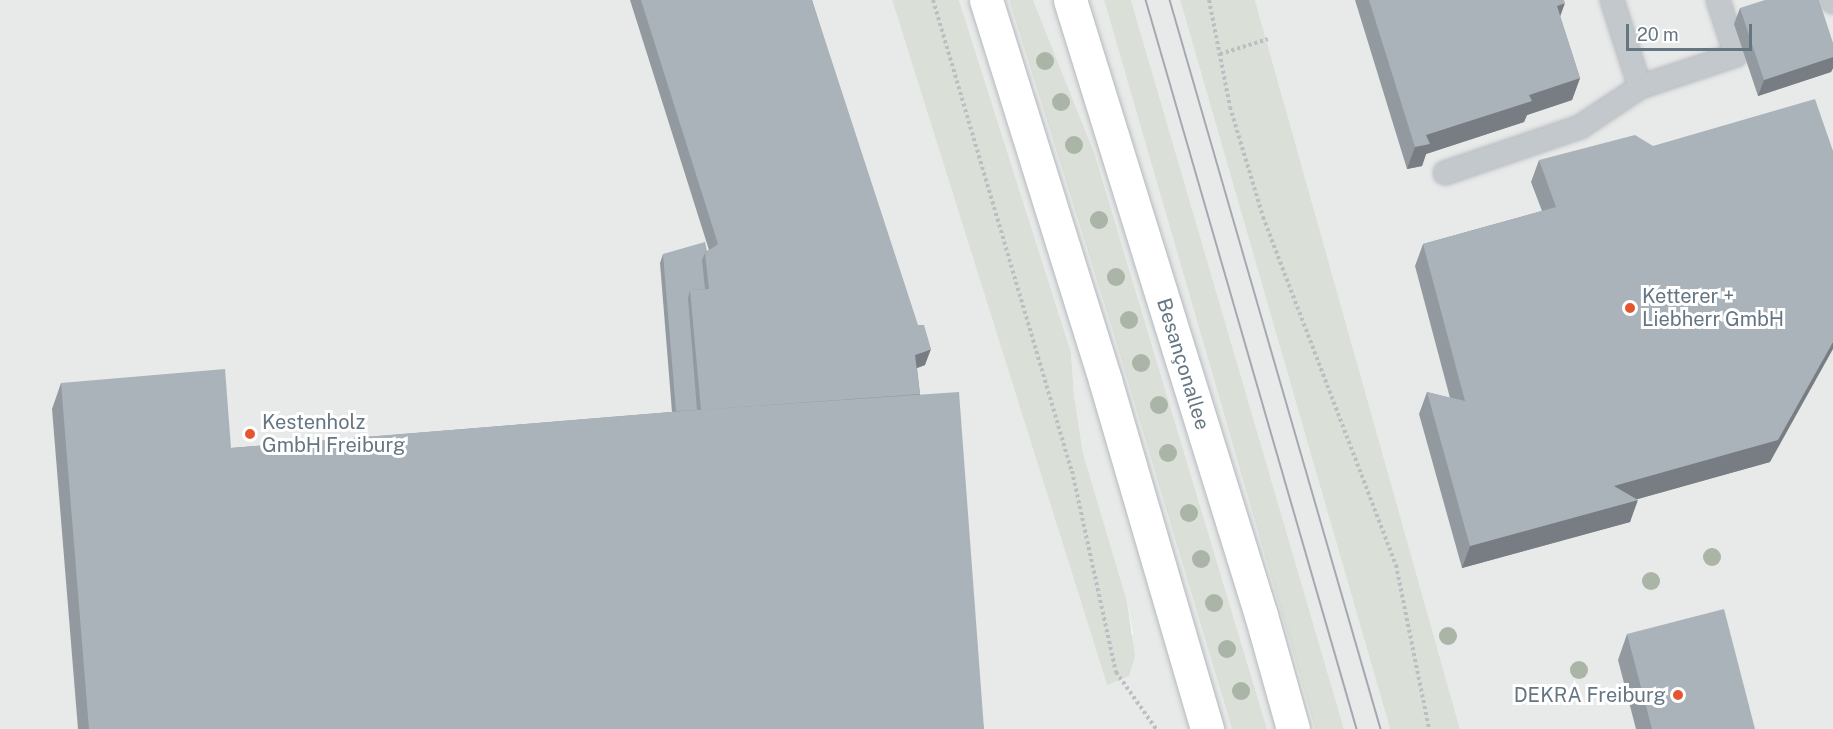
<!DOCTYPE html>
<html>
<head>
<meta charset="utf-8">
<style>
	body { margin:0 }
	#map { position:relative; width:1833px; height:729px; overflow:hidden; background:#fafaf8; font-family:"Public Sans",sans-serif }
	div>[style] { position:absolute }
	.built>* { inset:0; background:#e8e9e9 }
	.green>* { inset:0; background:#dadfd7 }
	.path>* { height:4px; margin-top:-2px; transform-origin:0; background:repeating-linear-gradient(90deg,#bbbfc2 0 3px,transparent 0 6px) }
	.roads { filter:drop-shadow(0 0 2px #b5babe) drop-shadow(0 0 2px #b5babe) }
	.service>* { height:22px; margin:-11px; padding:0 11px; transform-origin:11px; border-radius:11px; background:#c3c8cc }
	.primary>* { height:33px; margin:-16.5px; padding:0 16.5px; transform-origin:16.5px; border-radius:16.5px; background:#fff }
	.tram>* { height:1.5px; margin:-0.75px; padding:0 0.75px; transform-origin:0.75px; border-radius:0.75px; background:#a2aab0 }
	.trees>* { width:18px; height:18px; margin:-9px; border-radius:50%; background:#aab4a7 }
	.wall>* { inset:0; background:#929a9f }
	.shaded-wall>* { inset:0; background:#777d82 }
	.building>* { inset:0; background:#aab3b9 }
	.dots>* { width:16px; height:16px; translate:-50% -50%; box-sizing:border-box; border:3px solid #fff; border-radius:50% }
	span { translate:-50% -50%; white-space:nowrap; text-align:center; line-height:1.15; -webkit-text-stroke:6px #fff; paint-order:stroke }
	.poi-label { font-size:20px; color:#657683 }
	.left { translate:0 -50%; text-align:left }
	.right { translate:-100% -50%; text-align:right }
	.street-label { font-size:20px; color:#657683 }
	.scale { position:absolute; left:1626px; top:24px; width:126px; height:27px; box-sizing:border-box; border:3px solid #657683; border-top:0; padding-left:8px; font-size:18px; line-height:21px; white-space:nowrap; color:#657683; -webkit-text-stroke:4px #fff; paint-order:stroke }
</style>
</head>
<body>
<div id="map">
	<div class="built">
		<i style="clip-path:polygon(0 0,892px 0,1107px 685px,1133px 634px,1127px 601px,1083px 453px,1074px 395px,1071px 352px,959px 0,1009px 0,1113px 332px,1232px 729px,0 729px)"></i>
		<i style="clip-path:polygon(1033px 0,1104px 0,1315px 729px,1267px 729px,1094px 152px)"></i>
		<i style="clip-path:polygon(1131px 0,1180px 0,1390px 729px,1344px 729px)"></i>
		<i style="clip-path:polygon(1255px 0,1833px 0,1833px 729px,1460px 729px)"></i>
	</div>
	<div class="green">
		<i style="clip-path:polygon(892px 0,959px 0,1071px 352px,1074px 395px,1083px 453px,1127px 601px,1135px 656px,1129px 676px,1107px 685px)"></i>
		<i style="clip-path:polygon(1009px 0,1033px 0,1094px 152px,1267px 729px,1232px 729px,1113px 332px)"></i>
		<i style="clip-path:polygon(1104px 0,1131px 0,1344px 729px,1315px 729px)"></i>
		<i style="clip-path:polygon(1180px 0,1255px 0,1460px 729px,1390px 729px)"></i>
	</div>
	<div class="path">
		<i style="left:933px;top:0;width:491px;rotate:73.6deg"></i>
		<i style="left:1072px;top:471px;width:206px;rotate:77.7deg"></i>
		<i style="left:1116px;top:672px;width:70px;rotate:54.9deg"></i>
		<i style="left:1209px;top:0;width:109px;rotate:78.9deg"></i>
		<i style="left:1230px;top:107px;width:115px;rotate:73.3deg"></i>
		<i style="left:1263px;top:217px;width:373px;rotate:69.1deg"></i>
		<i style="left:1396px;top:565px;width:167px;rotate:78.6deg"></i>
		<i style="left:1220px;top:54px;width:50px;rotate:-17.4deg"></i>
	</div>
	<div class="roads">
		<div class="service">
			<i style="left:1612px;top:0;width:91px;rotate:72.2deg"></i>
			<i style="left:1832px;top:0;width:2px;rotate:63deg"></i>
			<i style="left:1445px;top:173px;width:143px;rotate:-18.8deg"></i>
			<i style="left:1580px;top:127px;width:72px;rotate:-33.7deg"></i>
			<i style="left:1640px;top:87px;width:101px;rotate:-18.4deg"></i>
			<i style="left:1736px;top:55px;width:58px;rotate:-108.1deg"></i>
		</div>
		<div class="primary">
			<i style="left:986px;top:0;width:398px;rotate:72.6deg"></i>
			<i style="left:1105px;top:380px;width:364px;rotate:73.7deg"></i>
			<i style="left:1070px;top:0;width:644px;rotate:72.75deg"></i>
			<i style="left:1261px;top:615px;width:118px;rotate:74.3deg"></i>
		</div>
	</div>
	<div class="tram">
		<i style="left:1146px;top:0;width:759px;rotate:73.86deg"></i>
		<i style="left:1170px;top:0;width:759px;rotate:73.86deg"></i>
	</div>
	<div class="trees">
		<i style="left:1045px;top:61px"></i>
		<i style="left:1061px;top:102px"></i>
		<i style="left:1074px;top:145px"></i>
		<i style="left:1099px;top:220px"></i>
		<i style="left:1116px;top:277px"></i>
		<i style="left:1129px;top:320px"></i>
		<i style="left:1141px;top:363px"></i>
		<i style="left:1159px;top:405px"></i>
		<i style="left:1168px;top:453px"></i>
		<i style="left:1189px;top:513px"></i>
		<i style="left:1712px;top:557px"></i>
		<i style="left:1201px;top:559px"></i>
		<i style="left:1651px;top:581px"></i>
		<i style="left:1214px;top:603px"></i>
		<i style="left:1448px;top:636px"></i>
		<i style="left:1227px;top:649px"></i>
		<i style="left:1579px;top:670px"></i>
		<i style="left:1241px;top:691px"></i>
	</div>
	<div class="wall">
		<i style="clip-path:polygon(630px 0,812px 0,925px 365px,917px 368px,920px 394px,984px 729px,78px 729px,52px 409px,61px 383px,231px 448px,672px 412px,660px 263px,663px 254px,707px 251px,709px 250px)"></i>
		<i style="clip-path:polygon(1355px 0,1564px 0,1560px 16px,1580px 78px,1572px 100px,1527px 115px,1524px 122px,1426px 154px,1422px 166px,1407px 169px)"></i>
		<i style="clip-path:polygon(1740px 8px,1833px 43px,1833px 68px,1831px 72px,1758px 96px,1734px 24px)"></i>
		<i style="clip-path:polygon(1539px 160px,1770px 462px,1637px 499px,1630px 522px,1462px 568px,1419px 414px,1427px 392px,1450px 398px,1415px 266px,1423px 244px,1542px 211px,1531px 182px)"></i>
		<i style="clip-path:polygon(1627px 634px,1755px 729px,1636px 729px,1618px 660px)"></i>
	</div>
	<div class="shaded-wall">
		<i style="clip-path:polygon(1565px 3px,1557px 25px,1557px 6px)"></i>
		<i style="clip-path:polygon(1833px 57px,1833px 68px,1831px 72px,1758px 96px,1764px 80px)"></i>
		<i style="clip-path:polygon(1580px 78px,1572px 100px,1527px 115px,1524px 122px,1426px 154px,1422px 166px,1407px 169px,1415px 147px,1426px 135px,1529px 95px)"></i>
		<i style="clip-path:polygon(1833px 342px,1833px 349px,1770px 462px,1606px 508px,1614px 486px)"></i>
		<i style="clip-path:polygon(931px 349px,925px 365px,909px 371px,915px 355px)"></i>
		<i style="clip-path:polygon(1638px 500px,1630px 522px,1462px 568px,1470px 546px)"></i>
	</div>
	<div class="building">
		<i style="clip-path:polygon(641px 0,812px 0,918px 325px,924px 325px,931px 349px,915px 355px,920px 394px,701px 410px,690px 290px,709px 289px,705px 253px,718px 244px)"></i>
		<i style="clip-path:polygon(1369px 0,1564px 0,1565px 3px,1557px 6px,1580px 78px,1529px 95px,1532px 101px,1426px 135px,1430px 144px,1415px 147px)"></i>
		<i style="clip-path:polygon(1765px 0,1819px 0,1833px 43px,1833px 57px,1764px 80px,1740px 8px)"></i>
		<i style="clip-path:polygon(1815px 99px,1833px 151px,1833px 342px,1778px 440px,1614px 486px,1638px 500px,1470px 546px,1427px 392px,1465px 401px,1423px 244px,1556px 207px,1539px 160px,1635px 135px,1653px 146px)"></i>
		<i style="clip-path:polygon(705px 242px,707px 251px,705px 253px,702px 260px,705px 289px,690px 290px,688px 298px,697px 410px,676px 411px,663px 254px)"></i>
		<i style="clip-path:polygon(225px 369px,231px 448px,683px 411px,959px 392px,984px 729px,89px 729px,61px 383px)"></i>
		<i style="clip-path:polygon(1724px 609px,1755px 729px,1652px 729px,1627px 634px)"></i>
	</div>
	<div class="dots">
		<i style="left:1630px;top:308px;background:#e4572e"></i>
		<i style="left:250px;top:434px;background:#e4572e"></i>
		<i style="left:1678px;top:695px;background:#e4572e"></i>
	</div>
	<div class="poi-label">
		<span class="left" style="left:1642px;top:308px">Ketterer +<br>Liebherr GmbH</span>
		<span class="left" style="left:262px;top:434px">Kestenholz<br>GmbH Freiburg</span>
		<span class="right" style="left:1666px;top:695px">DEKRA Freiburg</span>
	</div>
	<div class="street-label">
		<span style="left:1183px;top:364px;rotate:73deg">Besançonallee</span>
	</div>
	<div class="scale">20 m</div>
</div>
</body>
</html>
